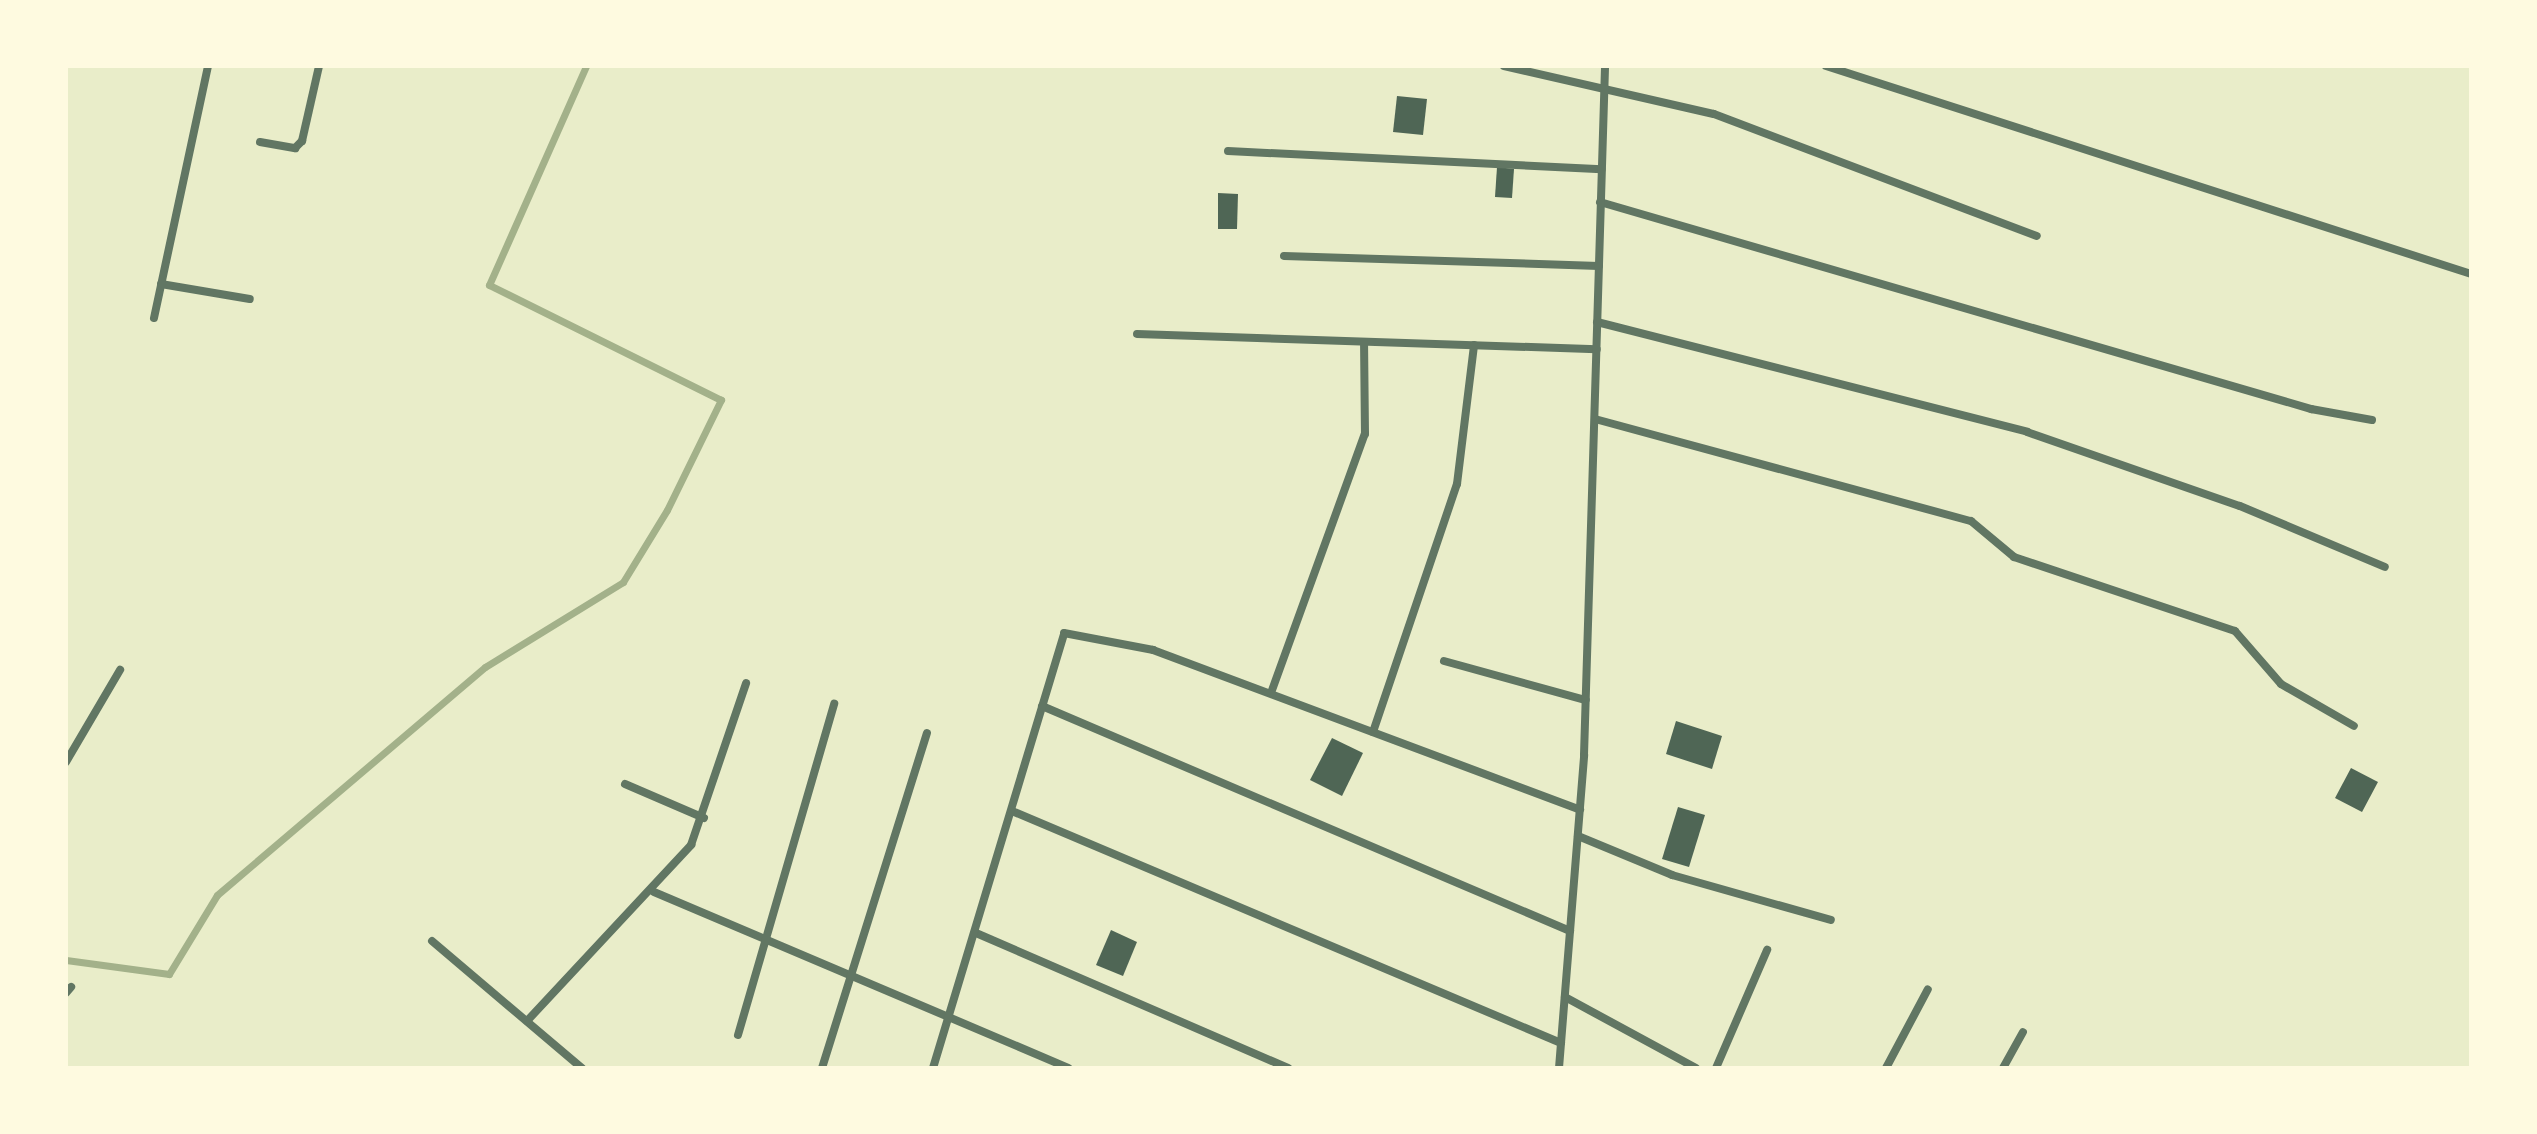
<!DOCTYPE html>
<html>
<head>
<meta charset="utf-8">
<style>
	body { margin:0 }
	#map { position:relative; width:2537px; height:1134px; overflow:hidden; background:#e9edc9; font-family:"IBM Plex Sans",sans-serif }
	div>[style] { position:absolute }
	.stream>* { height:7px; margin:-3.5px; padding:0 3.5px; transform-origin:3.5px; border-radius:3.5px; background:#a3b18a }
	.building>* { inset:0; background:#4f6655 }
	.minor>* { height:8px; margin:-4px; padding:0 4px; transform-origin:4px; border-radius:4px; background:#617663 }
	span { translate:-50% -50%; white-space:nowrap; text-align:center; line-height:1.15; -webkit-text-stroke:7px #fefae0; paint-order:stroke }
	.frame { position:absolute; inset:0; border:68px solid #fefae0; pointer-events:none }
</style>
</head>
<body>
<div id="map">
	<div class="stream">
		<i style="left:66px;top:960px;width:104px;rotate:7.7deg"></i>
		<i style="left:169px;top:974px;width:92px;rotate:-58.7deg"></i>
		<i style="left:217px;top:895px;width:352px;rotate:-40.4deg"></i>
		<i style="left:485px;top:667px;width:162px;rotate:-31.6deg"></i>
		<i style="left:623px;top:582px;width:84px;rotate:-58.6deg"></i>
		<i style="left:667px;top:510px;width:123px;rotate:-63.9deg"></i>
		<i style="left:721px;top:400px;width:259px;rotate:-153.6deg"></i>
		<i style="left:489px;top:285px;width:240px;rotate:-66.1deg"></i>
	</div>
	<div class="building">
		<i style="clip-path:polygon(1397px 96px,1427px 99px,1423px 135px,1393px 132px)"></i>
		<i style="clip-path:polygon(1497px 167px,1514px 169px,1512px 198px,1495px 197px)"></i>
		<i style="clip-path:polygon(1218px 193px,1238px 194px,1237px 229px,1218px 229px)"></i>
		<i style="clip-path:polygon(1676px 721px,1722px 736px,1712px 769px,1666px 754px)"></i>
		<i style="clip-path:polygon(1332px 738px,1363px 753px,1342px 796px,1310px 780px)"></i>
		<i style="clip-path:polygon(2351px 768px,2378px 782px,2362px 812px,2335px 798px)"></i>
		<i style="clip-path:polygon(1678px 807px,1705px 815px,1689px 867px,1662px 859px)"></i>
		<i style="clip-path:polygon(1111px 930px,1137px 942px,1123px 976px,1096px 965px)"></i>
	</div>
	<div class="minor">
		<i style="left:1504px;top:66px;width:215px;rotate:12.9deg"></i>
		<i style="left:1714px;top:114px;width:345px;rotate:20.7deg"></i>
		<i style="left:1826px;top:66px;width:678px;rotate:17.87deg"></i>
		<i style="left:260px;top:142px;width:36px;rotate:10deg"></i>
		<i style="left:295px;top:148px;width:10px;rotate:-45deg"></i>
		<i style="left:302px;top:141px;width:77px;rotate:-77.2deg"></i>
		<i style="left:1228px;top:151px;width:374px;rotate:2.8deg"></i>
		<i style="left:1600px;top:202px;width:741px;rotate:16.23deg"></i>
		<i style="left:2311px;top:409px;width:62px;rotate:10.2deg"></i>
		<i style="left:1284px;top:256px;width:315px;rotate:1.8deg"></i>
		<i style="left:161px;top:284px;width:90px;rotate:9.6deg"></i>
		<i style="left:154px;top:318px;width:258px;rotate:-77.9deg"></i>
		<i style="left:1597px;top:322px;width:444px;rotate:14.3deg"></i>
		<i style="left:2027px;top:432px;width:225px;rotate:19.2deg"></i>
		<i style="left:2240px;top:506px;width:157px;rotate:22.8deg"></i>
		<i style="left:1137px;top:334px;width:460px;rotate:1.9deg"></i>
		<i style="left:1595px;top:419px;width:390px;rotate:15.2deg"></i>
		<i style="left:1971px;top:521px;width:56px;rotate:39.9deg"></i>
		<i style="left:2014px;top:557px;width:233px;rotate:18.5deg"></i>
		<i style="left:2235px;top:631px;width:70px;rotate:49deg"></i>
		<i style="left:2281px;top:684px;width:84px;rotate:29.9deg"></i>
		<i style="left:1444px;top:661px;width:147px;rotate:15.4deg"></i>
		<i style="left:1271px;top:693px;width:276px;rotate:-70.1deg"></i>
		<i style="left:1365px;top:434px;width:92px;rotate:-90.6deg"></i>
		<i style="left:1042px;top:706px;width:574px;rotate:23.08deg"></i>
		<i style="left:1373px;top:732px;width:262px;rotate:-71.3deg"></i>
		<i style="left:1457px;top:484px;width:140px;rotate:-83deg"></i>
		<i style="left:66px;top:762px;width:107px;rotate:-59.6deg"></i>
		<i style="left:625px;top:784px;width:86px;rotate:23.3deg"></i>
		<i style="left:1012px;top:811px;width:596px;rotate:22.91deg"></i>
		<i style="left:1578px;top:836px;width:102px;rotate:22.5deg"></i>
		<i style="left:1672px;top:875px;width:165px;rotate:15.8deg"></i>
		<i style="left:654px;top:892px;width:450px;rotate:23deg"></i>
		<i style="left:976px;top:933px;width:340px;rotate:23.4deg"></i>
		<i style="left:432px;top:941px;width:197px;rotate:40.3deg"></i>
		<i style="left:66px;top:993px;width:8px;rotate:-50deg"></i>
		<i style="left:1565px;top:997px;width:149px;rotate:28.5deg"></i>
		<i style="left:527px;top:1021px;width:241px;rotate:-47deg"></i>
		<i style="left:691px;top:845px;width:171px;rotate:-71.2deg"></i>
		<i style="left:738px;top:1035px;width:345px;rotate:-73.8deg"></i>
		<i style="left:822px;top:1068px;width:351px;rotate:-72.6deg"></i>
		<i style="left:933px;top:1068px;width:454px;rotate:-73.2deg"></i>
		<i style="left:1064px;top:633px;width:91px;rotate:10.8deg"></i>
		<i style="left:1153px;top:650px;width:456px;rotate:20.5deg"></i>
		<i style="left:1559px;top:1068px;width:314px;rotate:-85.4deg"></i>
		<i style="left:1584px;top:755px;width:689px;rotate:-88.25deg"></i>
		<i style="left:1716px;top:1068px;width:129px;rotate:-66.6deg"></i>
		<i style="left:1886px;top:1068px;width:89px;rotate:-62deg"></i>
		<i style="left:2003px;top:1068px;width:41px;rotate:-60.9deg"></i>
	</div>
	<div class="frame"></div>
</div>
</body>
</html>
